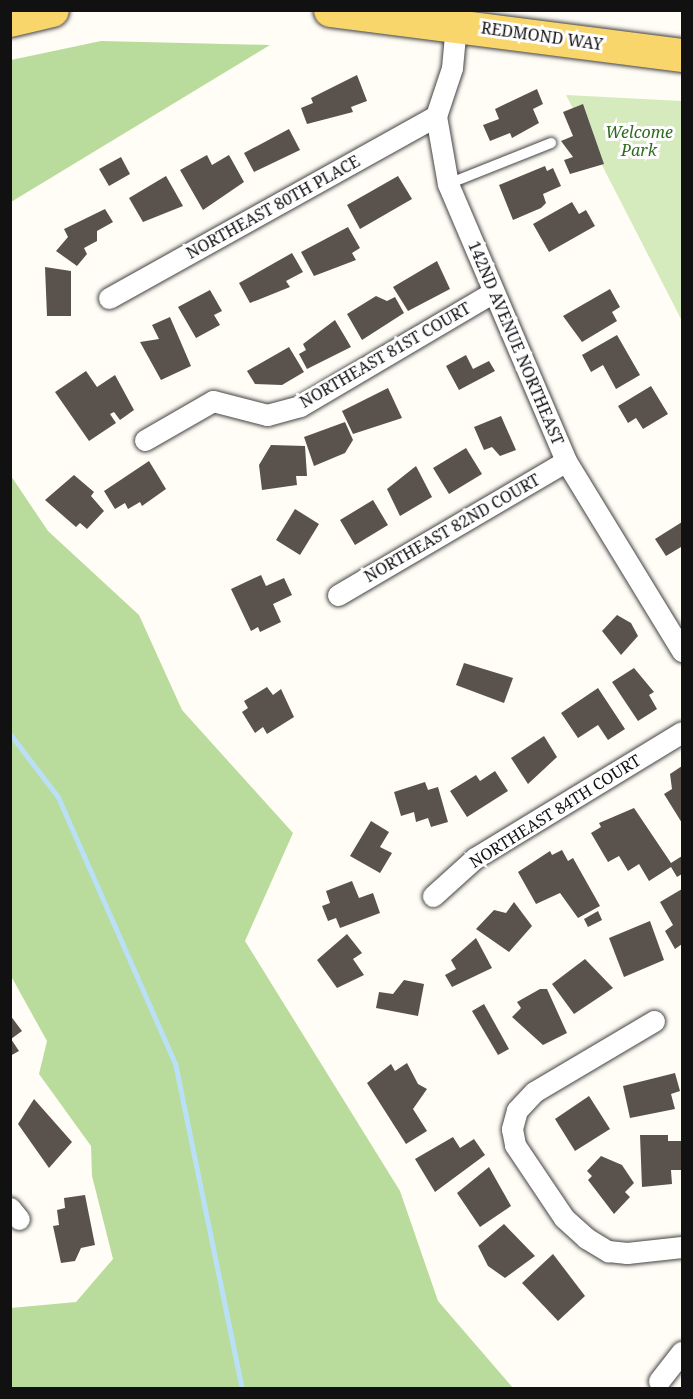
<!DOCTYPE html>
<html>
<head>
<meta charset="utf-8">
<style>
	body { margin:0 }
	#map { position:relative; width:693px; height:1399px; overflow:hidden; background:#fffdf5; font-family:"Noto Serif",serif }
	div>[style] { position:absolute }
	.green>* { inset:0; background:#d5ebbd }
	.forest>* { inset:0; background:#b9dc9c }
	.stream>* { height:5px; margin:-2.5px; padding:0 2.5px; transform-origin:2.5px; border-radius:2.5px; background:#b9e0f7 }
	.building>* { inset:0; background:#5a524d }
	.roads { filter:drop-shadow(0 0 2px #444) drop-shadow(0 0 2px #444) }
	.service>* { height:10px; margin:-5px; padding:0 5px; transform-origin:5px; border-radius:5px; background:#fff }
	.minor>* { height:21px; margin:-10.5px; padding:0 10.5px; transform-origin:10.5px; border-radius:10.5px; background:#fff }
	.primary>* { height:33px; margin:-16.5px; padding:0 16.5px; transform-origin:16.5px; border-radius:16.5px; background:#f9d66b }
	span { translate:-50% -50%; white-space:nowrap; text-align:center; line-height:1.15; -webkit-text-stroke:6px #fff; paint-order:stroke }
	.street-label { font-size:16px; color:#111 }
	.park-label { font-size:16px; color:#2f6b1f; font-style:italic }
	.frame { position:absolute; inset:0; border:12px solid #111; pointer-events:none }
</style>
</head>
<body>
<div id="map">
	<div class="green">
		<i style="clip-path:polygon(566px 95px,682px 101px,682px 321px)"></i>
	</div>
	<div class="forest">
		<i style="clip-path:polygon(101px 41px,270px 45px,11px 202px,11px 60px)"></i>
		<i style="clip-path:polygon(11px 476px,48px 531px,139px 615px,182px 710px,293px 833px,245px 941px,400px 1191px,438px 1301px,513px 1388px,11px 1388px,11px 1308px,76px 1302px,113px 1259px,92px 1176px,91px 1146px,39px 1074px,47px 1041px,11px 976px)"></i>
	</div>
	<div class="stream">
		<i style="left:10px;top:734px;width:79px;rotate:52.7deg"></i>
		<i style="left:58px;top:797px;width:291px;rotate:66.3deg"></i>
		<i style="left:175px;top:1063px;width:332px;rotate:78.4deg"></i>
	</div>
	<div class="building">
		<i style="clip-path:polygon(357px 75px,367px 101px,351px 107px,353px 112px,307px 124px,301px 108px,313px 103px,311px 98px)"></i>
		<i style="clip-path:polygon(537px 89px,543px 104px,533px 109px,539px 123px,512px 138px,510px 133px,490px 141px,483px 125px,499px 119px,495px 109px)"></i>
		<i style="clip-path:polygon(583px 104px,604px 164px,570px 174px,564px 160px,573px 157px,561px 141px,573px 136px,563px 112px)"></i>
		<i style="clip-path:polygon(289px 129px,300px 150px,254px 172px,244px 153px)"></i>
		<i style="clip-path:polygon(207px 155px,212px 165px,229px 155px,244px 182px,203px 210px,180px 170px)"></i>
		<i style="clip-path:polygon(121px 157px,130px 174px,109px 186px,99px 169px)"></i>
		<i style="clip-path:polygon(545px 166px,547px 171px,553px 168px,561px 186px,543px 194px,546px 203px,541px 208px,513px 220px,499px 185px)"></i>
		<i style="clip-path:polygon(166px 176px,183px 206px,143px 222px,129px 198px)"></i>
		<i style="clip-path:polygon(398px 176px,412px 199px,360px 229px,347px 205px)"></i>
		<i style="clip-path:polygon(572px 202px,579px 214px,586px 210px,595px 226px,549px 252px,533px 224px)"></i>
		<i style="clip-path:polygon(105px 209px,113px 222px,97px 231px,97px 241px,84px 248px,87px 254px,77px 266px,56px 251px,68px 237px,64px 229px)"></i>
		<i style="clip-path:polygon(348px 227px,360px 248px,352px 253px,356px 260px,314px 276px,301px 252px)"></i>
		<i style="clip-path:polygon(292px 253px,303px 272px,286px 281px,290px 287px,250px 303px,239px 283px)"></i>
		<i style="clip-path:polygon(437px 261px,450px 289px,408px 311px,393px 287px)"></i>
		<i style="clip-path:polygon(45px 267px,71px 271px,71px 316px,47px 316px)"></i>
		<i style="clip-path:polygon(610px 289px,620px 307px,612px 312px,617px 321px,582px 342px,563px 316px)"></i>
		<i style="clip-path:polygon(210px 290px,222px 311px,214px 315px,220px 325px,196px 338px,178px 307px)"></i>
		<i style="clip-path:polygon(376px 296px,387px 301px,395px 297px,404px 313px,362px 340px,347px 314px)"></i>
		<i style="clip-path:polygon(170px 317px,191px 366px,161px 380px,140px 342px,159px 339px,152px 325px)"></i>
		<i style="clip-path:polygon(335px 320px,351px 347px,307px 369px,299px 354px,306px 350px,303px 344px)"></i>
		<i style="clip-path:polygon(617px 335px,640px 375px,616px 389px,603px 365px,591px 372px,582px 355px)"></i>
		<i style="clip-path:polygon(289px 347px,304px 372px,282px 385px,255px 384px,247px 371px)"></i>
		<i style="clip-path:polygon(466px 355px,473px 369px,489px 361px,495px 371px,459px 390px,446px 366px)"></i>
		<i style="clip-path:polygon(86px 371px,97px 387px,115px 375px,134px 410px,120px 420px,114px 412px,110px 414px,116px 423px,89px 441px,55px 392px)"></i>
		<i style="clip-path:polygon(651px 386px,668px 414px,643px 429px,636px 418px,628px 423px,618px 406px)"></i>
		<i style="clip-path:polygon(388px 388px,402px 418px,353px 434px,342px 411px)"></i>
		<i style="clip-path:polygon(501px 416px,516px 450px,500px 456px,492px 447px,484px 450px,474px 427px)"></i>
		<i style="clip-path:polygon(345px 422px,353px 440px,345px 453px,314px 466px,304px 437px)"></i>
		<i style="clip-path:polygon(271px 445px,305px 446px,307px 476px,296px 476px,297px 485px,262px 490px,259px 465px)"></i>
		<i style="clip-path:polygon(466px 448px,482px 474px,449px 494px,433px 468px)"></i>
		<i style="clip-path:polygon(149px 461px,166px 489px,142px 506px,140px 502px,128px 509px,125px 503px,115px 509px,104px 491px)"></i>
		<i style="clip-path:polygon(416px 466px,432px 497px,400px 516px,387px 489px)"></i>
		<i style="clip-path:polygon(74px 475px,94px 492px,91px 496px,104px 511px,87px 529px,80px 523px,76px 527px,45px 500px)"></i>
		<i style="clip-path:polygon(373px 500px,388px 525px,355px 545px,340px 520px)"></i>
		<i style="clip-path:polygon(295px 509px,319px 524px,300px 555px,276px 540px)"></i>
		<i style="clip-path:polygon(682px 522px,681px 547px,666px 556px,655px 539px)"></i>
		<i style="clip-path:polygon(261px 575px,266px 586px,284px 578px,292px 595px,273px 604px,281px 622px,260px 632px,258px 627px,251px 631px,231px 589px)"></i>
		<i style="clip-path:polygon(617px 615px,631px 623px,638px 636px,621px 655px,602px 631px)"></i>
		<i style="clip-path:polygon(464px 663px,513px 678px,504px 703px,456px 685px)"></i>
		<i style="clip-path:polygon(634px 668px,654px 692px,649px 695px,657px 709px,638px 721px,612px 682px)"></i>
		<i style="clip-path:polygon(267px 687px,273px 695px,281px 689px,294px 717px,267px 734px,263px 727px,255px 733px,242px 712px,248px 708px,244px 701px)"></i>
		<i style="clip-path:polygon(598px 688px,625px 729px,608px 740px,598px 725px,578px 738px,561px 713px)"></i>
		<i style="clip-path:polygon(544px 736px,557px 757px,528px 784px,511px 758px)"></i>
		<i style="clip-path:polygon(682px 766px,682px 823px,664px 794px,672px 789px,670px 774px)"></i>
		<i style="clip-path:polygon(495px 771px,508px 791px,467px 817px,450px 791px,476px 775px,480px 781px)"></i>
		<i style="clip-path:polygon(425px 782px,428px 790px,438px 787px,448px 822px,431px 827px,428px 818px,416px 822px,414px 812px,401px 816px,394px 792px)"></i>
		<i style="clip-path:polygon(634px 808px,671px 863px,682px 856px,682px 874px,677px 877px,671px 867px,649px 881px,639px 864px,628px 871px,619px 856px,608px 862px,591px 833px,601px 827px,599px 823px)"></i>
		<i style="clip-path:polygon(371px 821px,389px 832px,380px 847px,392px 853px,380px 873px,350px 856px)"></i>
		<i style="clip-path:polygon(562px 850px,568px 861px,573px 858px,600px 906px,578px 918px,560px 893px,536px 904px,518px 872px,550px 851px,552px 855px)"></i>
		<i style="clip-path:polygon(352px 881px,359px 898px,373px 893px,380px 913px,340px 928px,336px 918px,328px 921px,322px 906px,330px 903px,326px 891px)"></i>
		<i style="clip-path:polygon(682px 889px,682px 944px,675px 949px,665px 931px,673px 925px,660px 902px)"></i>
		<i style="clip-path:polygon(514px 902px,532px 926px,509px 952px,476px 929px,494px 910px,506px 913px)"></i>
		<i style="clip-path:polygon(598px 911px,602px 920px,588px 927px,584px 919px)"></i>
		<i style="clip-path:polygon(650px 921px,664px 960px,624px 977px,609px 938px)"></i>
		<i style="clip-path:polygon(347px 934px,362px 953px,353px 959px,364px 975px,337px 988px,317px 960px)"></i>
		<i style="clip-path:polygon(476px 938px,492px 968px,452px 987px,445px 975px,456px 969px,451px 960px)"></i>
		<i style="clip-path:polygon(585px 959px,613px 988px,574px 1014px,552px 984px)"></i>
		<i style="clip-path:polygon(404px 980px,424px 984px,418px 1016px,376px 1008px,379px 992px,393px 994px)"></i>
		<i style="clip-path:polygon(540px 989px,547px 989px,567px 1033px,543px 1045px,512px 1017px,521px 1008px,517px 1002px)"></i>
		<i style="clip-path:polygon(484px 1004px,509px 1049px,498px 1055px,472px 1011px)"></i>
		<i style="clip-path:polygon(10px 1015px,22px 1031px,11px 1039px,19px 1051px,10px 1056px)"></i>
		<i style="clip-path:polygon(407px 1063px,418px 1084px,427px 1089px,413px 1109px,427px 1131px,406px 1144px,367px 1083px,391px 1064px,395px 1071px)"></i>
		<i style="clip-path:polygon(675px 1073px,680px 1091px,671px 1094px,675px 1109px,630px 1118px,623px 1086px)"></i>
		<i style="clip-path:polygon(589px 1096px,610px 1129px,575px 1151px,555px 1119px)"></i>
		<i style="clip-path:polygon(34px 1099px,72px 1142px,49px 1168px,18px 1124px)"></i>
		<i style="clip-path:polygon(640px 1135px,668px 1135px,668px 1141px,682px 1141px,682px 1170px,671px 1170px,672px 1184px,642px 1187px)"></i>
		<i style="clip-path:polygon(453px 1137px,460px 1148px,474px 1139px,485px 1155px,435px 1192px,415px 1159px)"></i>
		<i style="clip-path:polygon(601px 1156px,622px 1165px,634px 1183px,625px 1192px,630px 1197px,614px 1214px,588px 1180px,592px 1176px,587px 1171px)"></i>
		<i style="clip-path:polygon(489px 1167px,511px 1206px,480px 1227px,457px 1193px)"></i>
		<i style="clip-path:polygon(85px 1195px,95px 1245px,81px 1248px,75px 1261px,61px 1263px,53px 1226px,59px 1225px,57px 1210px,65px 1208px,64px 1198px)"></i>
		<i style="clip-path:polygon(504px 1224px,535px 1256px,505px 1278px,488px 1266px,478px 1246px)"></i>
		<i style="clip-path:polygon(553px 1254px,585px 1296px,558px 1321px,522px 1283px)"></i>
	</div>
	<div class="roads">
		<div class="service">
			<i style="left:448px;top:184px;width:111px;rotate:-21.7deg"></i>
		</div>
		<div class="minor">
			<i style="left:457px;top:14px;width:54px;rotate:95.3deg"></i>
			<i style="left:452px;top:68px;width:51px;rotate:108.4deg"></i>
			<i style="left:436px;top:116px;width:69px;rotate:80deg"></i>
			<i style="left:448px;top:184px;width:301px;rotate:66.9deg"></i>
			<i style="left:566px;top:461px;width:223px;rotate:58.6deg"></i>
			<i style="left:109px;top:298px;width:374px;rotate:-29.1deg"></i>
			<i style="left:145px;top:440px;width:78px;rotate:-29.8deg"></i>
			<i style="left:213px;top:401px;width:56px;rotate:14.5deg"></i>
			<i style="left:267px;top:415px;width:34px;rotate:-15deg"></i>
			<i style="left:300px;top:406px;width:223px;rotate:-30.5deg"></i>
			<i style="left:338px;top:595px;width:264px;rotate:-30.4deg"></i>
			<i style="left:433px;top:896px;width:57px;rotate:-42.1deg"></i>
			<i style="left:475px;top:858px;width:242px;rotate:-31.3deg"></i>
			<i style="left:654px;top:1021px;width:139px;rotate:149.4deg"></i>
			<i style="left:534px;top:1092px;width:25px;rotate:133deg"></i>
			<i style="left:517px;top:1110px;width:20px;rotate:105deg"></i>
			<i style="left:512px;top:1129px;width:16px;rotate:79deg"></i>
			<i style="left:515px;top:1145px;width:88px;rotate:56.1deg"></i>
			<i style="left:564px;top:1218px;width:30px;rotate:42deg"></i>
			<i style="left:586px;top:1238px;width:26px;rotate:31deg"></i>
			<i style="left:608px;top:1251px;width:19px;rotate:6deg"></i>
			<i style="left:627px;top:1253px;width:55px;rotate:-6.2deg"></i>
			<i style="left:10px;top:1208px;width:14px;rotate:51deg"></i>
			<i style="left:659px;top:1381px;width:37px;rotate:-52deg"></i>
		</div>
		<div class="primary">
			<i style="left:330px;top:10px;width:355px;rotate:7.3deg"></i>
			<i style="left:10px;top:20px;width:43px;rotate:-13.4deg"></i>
		</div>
	</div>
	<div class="street-label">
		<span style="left:542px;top:36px;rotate:8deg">REDMOND WAY</span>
		<span style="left:273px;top:207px;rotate:-29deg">NORTHEAST 80TH PLACE</span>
		<span style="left:516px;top:343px;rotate:67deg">142ND AVENUE NORTHEAST</span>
		<span style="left:385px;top:355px;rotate:-30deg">NORTHEAST 81ST COURT</span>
		<span style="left:452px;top:528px;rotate:-30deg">NORTHEAST 82ND COURT</span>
		<span style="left:555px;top:811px;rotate:-32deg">NORTHEAST 84TH COURT</span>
	</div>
	<div class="park-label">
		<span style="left:639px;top:141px">Welcome<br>Park</span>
	</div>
	<div class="frame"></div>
</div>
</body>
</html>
